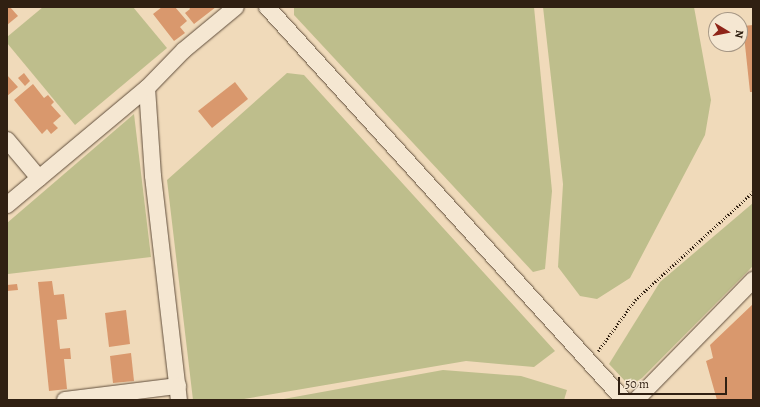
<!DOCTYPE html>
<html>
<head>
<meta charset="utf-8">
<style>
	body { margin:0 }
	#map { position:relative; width:760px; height:407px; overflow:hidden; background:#f0daba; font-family:Alegreya,serif }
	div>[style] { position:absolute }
	.green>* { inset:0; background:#bebe8c }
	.building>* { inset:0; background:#d9986d }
	.path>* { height:2.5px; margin-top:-1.25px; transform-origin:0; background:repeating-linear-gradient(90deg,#302012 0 1px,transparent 0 3px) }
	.roads { filter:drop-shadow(0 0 1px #604e3c) drop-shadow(0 0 1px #604e3c) }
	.minor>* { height:16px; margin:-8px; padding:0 8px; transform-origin:8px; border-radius:8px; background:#f5e7d2 }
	span { translate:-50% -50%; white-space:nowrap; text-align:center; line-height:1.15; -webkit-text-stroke:3px #f5e7d2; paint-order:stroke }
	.frame { position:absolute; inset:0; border:8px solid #302012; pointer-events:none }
	.north { position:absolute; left:708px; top:12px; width:40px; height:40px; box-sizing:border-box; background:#f5e7d2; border:1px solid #a69785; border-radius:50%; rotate:100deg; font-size:11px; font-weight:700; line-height:16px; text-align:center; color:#302012 }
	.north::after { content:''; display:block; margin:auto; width:14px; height:18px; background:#8f2418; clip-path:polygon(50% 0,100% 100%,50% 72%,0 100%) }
	.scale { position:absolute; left:618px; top:377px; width:109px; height:18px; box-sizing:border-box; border:2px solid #302012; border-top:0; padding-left:5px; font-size:12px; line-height:14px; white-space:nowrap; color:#302012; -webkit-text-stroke:3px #f5e7d2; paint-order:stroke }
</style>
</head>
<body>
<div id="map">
	<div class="green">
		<i style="clip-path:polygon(43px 7px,133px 7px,167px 48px,75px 125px,7px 43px,7px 37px)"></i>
		<i style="clip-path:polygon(294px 7px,534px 7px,552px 191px,545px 269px,533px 272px,294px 15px)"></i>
		<i style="clip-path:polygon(543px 7px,694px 7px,711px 100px,705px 135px,630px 278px,597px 299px,580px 296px,558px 267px,563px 184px)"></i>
		<i style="clip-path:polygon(287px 73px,304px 75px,555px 351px,534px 367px,466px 361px,238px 400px,193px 400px,167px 180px)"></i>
		<i style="clip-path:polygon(134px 114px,151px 257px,8px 274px,7px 223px)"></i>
		<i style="clip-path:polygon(753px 203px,753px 266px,642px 378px,634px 383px,625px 381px,609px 364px,660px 282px)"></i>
		<i style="clip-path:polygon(443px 370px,521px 376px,567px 390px,564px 400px,278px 400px)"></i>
	</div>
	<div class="building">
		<i style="clip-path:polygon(7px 7px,10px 7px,18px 16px,7px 25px)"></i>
		<i style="clip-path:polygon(162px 7px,175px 7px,187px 21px,180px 27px,185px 33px,174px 41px,153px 14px)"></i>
		<i style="clip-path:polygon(189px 7px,216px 7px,194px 24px,185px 13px,190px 9px)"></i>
		<i style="clip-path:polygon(753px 25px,753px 92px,750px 92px,743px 26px)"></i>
		<i style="clip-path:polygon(24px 73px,30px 81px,25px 86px,18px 78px)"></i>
		<i style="clip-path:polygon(7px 75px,18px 87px,7px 96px)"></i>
		<i style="clip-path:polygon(235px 82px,248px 99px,212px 128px,198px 111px)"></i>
		<i style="clip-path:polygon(33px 84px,44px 98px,48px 95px,54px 102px,51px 105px,61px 116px,53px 123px,58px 128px,51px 134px,47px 129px,42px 134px,14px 100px)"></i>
		<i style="clip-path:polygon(52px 281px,54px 295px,64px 294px,67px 319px,57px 320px,60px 349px,70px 348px,71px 359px,64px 359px,67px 389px,49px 391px,38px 282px)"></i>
		<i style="clip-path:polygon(17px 284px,18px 290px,7px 291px,7px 285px)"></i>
		<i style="clip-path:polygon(753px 304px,753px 400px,717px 400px,706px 361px,713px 358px,710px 345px)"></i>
		<i style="clip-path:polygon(126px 310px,130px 344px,109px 347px,105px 313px)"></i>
		<i style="clip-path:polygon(131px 353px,134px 381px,113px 383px,110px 356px)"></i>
	</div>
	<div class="path">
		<i style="left:598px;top:351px;width:63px;rotate:-54deg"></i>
		<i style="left:635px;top:300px;width:160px;rotate:-42.5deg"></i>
	</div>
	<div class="roads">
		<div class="minor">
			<i style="left:267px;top:7px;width:531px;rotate:47.75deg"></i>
			<i style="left:147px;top:88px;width:88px;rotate:86.1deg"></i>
			<i style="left:153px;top:176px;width:226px;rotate:83.4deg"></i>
			<i style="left:7px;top:140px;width:50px;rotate:49.9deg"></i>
			<i style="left:7px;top:205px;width:182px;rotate:-39.9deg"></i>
			<i style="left:147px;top:88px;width:53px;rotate:-45.8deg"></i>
			<i style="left:184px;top:50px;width:67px;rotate:-39.6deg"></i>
			<i style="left:65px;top:400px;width:114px;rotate:-7.1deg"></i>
			<i style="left:636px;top:400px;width:168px;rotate:-45.7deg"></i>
		</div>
	</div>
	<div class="frame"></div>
	<div class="north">N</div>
	<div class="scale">50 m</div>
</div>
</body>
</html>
